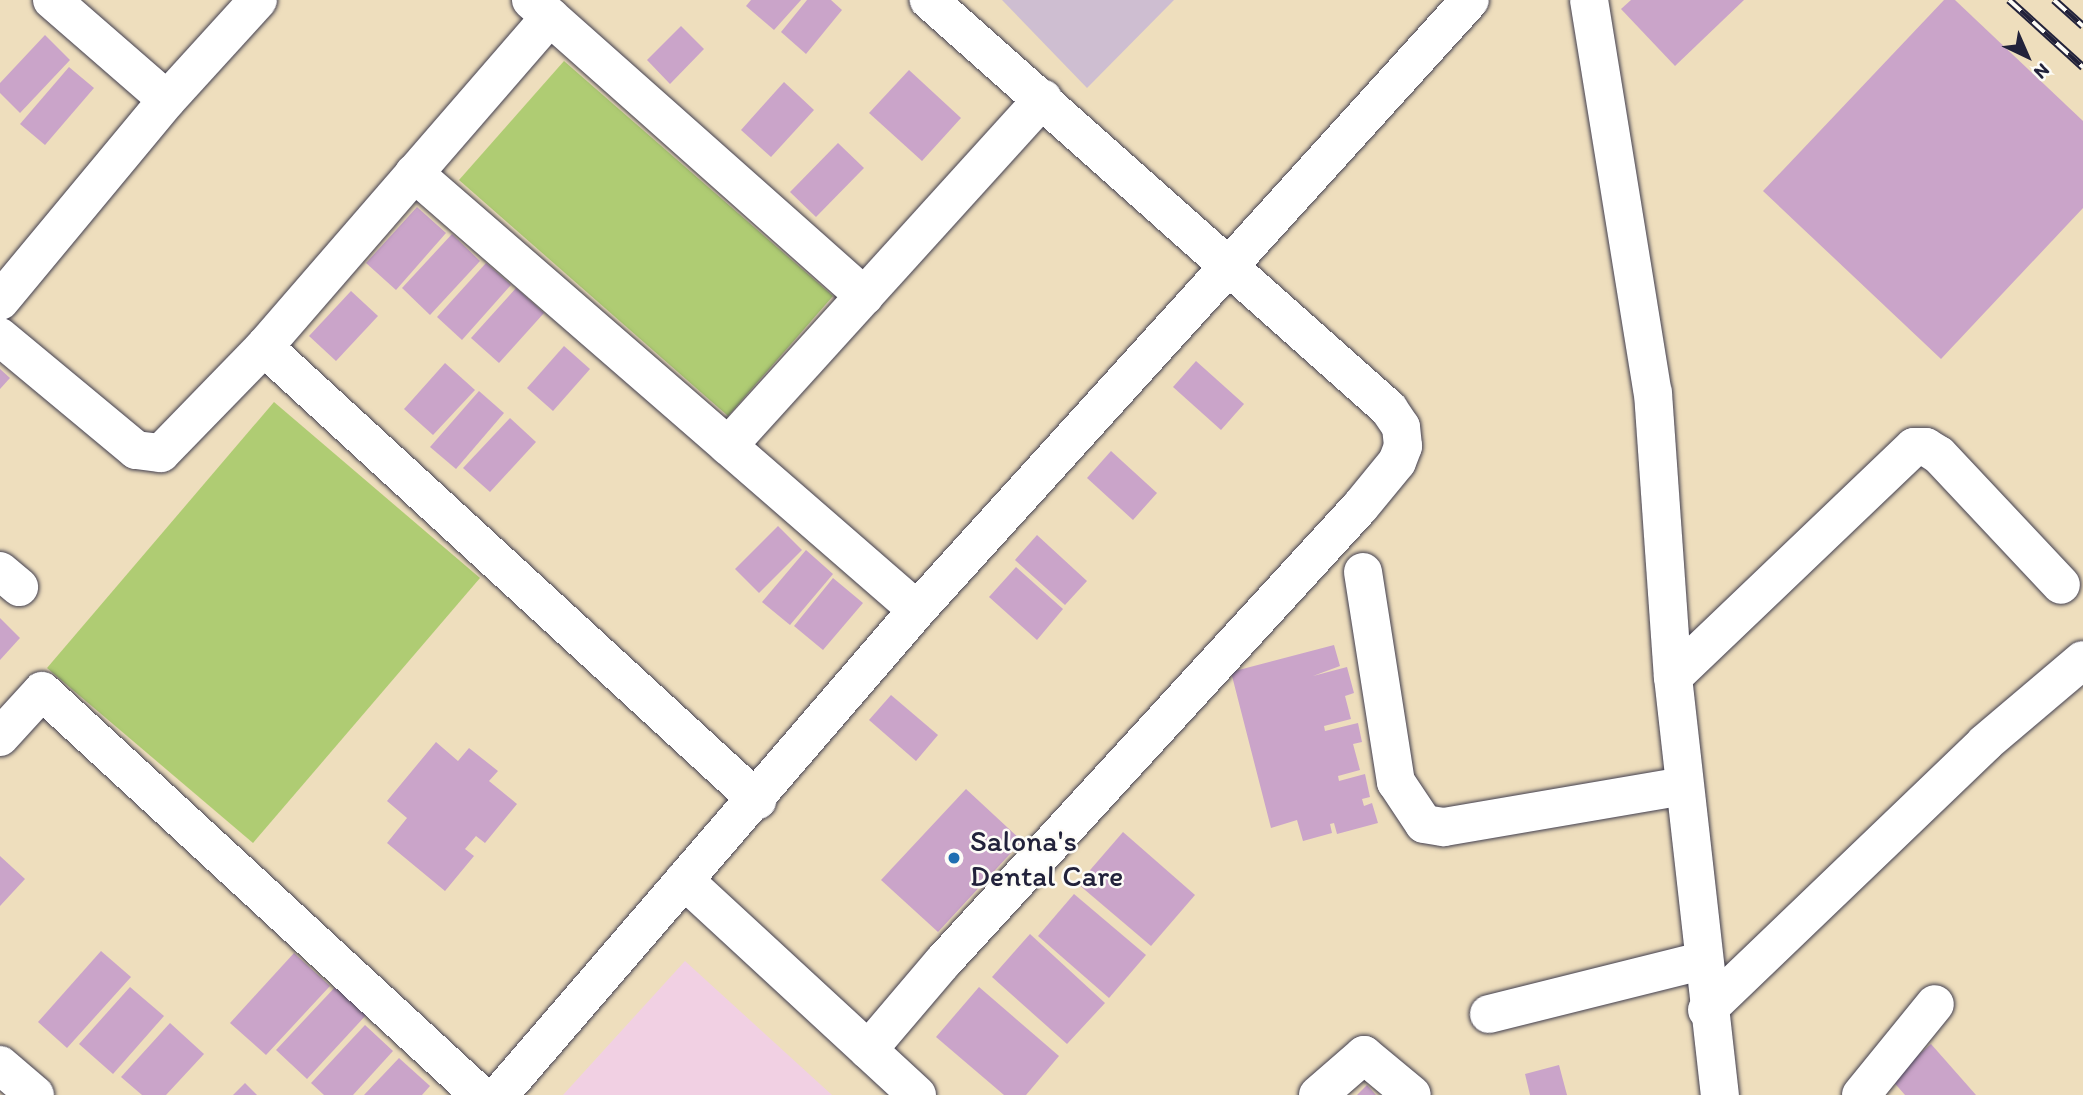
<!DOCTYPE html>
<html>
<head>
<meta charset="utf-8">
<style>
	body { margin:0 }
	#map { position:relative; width:2083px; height:1095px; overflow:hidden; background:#eedebd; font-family:Itim,sans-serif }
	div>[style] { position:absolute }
	.built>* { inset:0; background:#f1d0e3 }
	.industrial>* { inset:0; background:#cebed1 }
	.green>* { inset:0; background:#afcc73 }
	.building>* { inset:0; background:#caa4c9 }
	.roads { filter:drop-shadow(0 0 2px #413e4e) drop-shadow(0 0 2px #413e4e) }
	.minor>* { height:38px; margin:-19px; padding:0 19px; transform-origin:19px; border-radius:19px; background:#fff }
	.rail>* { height:8px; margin-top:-4px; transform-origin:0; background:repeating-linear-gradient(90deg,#fdfcf7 0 16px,#22223b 0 32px); box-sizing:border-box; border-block:2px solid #22223b }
	.dots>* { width:19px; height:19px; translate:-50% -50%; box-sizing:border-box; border:4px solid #fdfcf7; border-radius:50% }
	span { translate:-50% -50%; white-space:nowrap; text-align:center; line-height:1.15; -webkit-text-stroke:5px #fdfcf7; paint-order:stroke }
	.poi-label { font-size:30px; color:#22223b }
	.left { translate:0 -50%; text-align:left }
	.north { position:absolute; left:1992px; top:21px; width:70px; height:70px; -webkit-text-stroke:5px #fdfcf7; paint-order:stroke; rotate:136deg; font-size:19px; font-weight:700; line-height:28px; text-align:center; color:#22223b }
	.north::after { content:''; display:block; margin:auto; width:24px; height:32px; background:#22223b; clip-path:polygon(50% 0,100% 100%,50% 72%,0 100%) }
</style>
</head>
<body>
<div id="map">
	<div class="built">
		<i style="clip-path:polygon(685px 961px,832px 1095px,563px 1095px)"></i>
	</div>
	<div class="industrial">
		<i style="clip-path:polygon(1002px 0,1174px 0,1087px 88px)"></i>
	</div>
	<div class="green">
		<i style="clip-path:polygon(564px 61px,833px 296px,728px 416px,459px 180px)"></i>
		<i style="clip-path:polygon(274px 402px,480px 578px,253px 843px,47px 668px)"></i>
	</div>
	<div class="building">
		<i style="clip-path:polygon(751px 0,801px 0,774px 30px,746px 6px)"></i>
		<i style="clip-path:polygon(807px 0,831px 0,842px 10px,806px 54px,781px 32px)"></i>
		<i style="clip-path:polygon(1631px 0,1744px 0,1675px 66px,1621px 9px)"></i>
		<i style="clip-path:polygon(1944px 0,1955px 0,2083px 121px,2083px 208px,1941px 359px,1763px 191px)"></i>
		<i style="clip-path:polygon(681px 26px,704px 49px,670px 84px,647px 60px)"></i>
		<i style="clip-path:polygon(45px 35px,70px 60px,20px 113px,0 93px,0 83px)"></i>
		<i style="clip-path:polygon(69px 67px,94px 88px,45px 145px,20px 124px)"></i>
		<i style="clip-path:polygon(909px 70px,961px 118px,922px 161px,869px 113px)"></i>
		<i style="clip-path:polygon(784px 82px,814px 110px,771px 157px,741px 130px)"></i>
		<i style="clip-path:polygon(838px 143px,864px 168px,816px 217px,790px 192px)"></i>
		<i style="clip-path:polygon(417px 207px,446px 233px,396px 290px,366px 263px)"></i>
		<i style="clip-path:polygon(452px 234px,480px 261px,430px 315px,402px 288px)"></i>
		<i style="clip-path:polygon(486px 263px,511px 285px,462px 340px,437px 317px)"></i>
		<i style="clip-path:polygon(516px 288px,544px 313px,499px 363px,471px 338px)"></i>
		<i style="clip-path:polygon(351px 291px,378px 316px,336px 361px,309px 336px)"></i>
		<i style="clip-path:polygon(564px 346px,590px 369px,553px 411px,527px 388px)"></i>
		<i style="clip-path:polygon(1196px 361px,1244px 404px,1221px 430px,1173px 387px)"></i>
		<i style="clip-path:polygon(445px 363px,475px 390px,433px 435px,404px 409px)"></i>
		<i style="clip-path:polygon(0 369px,10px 378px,0 389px)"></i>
		<i style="clip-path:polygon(479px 391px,504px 413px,456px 469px,430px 447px)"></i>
		<i style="clip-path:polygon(510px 418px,536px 442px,490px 492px,463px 468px)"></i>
		<i style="clip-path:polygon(1111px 451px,1157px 493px,1133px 520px,1087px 478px)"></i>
		<i style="clip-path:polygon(778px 526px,802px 550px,759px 593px,735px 569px)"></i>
		<i style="clip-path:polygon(1037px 535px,1087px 581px,1065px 605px,1015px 560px)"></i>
		<i style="clip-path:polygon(806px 550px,833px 574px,790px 625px,762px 602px)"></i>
		<i style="clip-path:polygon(1016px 567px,1063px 609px,1037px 640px,989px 597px)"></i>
		<i style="clip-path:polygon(833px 578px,863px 603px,823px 650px,794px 626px)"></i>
		<i style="clip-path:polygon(0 618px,20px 638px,0 660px)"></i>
		<i style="clip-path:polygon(1334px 645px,1340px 666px,1313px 676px,1347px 667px,1354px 693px,1345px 696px,1351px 719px,1324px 726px,1325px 731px,1358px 723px,1362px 742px,1353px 744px,1360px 770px,1338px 776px,1339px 781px,1365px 774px,1370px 797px,1362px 799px,1364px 806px,1372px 803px,1378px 823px,1337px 834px,1334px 823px,1330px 824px,1332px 833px,1303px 841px,1297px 820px,1271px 828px,1231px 672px)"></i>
		<i style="clip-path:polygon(891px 695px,938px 735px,916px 761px,869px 720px)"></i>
		<i style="clip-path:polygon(436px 742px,458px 761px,469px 748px,498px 771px,489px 781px,517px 804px,485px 843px,476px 836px,465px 849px,474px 856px,445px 891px,387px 843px,407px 818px,387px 801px)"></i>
		<i style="clip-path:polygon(966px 789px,1022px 841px,938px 932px,881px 880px)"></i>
		<i style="clip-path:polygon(1123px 832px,1195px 895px,1151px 946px,1078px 884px)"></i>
		<i style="clip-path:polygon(0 856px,25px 879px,0 906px)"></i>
		<i style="clip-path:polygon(1074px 894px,1146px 955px,1109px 998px,1038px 936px)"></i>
		<i style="clip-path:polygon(1030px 934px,1105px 1003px,1067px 1044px,992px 977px)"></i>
		<i style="clip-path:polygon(101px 951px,131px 977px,67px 1048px,38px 1022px)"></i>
		<i style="clip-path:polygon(294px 953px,330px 986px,266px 1055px,230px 1023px)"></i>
		<i style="clip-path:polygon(337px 985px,368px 1013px,307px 1079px,276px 1050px)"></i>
		<i style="clip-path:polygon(130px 987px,164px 1016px,113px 1074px,79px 1044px)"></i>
		<i style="clip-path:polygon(979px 987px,1059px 1056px,1026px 1095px,1004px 1095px,936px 1037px)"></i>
		<i style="clip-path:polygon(170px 1023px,204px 1054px,166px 1095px,142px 1095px,121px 1077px)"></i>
		<i style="clip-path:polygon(365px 1025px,393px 1051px,353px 1095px,324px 1095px,311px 1083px)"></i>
		<i style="clip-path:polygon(1931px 1044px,1976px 1095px,1905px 1095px,1891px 1079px)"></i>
		<i style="clip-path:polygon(399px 1058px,430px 1086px,422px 1095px,364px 1095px)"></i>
		<i style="clip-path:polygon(1559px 1065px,1567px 1095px,1530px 1095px,1525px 1074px)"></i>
		<i style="clip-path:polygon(245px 1083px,257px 1095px,233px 1095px)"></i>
		<i style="clip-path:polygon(1367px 1085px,1376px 1095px,1357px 1095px)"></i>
	</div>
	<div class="roads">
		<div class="minor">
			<i style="left:52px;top:0;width:152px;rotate:41deg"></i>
			<i style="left:531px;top:0;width:446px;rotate:41.6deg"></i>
			<i style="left:1589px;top:0;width:398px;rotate:80.8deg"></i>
			<i style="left:1653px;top:393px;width:285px;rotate:86deg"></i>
			<i style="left:1673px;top:677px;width:421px;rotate:83.6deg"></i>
			<i style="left:414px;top:173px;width:666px;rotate:40.98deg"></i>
			<i style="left:0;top:301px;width:261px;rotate:-50.3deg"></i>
			<i style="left:167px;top:100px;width:135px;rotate:-47.7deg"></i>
			<i style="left:0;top:337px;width:177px;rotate:39.7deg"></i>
			<i style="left:136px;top:450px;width:25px;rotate:7deg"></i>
			<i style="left:161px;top:453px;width:148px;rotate:-45.8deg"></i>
			<i style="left:264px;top:347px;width:437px;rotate:-49.1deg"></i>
			<i style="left:264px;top:347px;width:670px;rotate:42.58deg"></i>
			<i style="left:728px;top:446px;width:469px;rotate:-47.8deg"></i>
			<i style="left:0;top:571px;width:25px;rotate:40deg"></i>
			<i style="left:1363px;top:572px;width:213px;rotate:81.1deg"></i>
			<i style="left:1396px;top:782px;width:50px;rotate:56.3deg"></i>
			<i style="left:1424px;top:824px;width:20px;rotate:9deg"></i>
			<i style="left:1444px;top:827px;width:242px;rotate:-9.7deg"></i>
			<i style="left:1673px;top:677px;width:333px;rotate:-43.7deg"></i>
			<i style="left:1914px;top:447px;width:12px"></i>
			<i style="left:1926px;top:447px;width:15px;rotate:32deg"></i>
			<i style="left:1939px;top:455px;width:178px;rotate:46.8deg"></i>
			<i style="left:0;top:737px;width:62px;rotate:-47.6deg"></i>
			<i style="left:42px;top:691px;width:596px;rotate:42.69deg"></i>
			<i style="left:684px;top:880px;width:317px;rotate:42.7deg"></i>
			<i style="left:1707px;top:1010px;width:385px;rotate:-43.8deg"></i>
			<i style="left:1985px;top:743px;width:128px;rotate:-40.3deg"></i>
			<i style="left:1489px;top:1014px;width:219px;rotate:-14deg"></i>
			<i style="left:868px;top:1050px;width:116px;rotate:-49.6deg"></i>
			<i style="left:943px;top:962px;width:617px;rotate:-47.5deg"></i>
			<i style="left:1360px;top:507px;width:58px;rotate:-50.6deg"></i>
			<i style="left:1397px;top:462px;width:17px;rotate:-69deg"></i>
			<i style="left:1403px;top:446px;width:19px;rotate:-96deg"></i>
			<i style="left:1401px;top:427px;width:22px;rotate:-124deg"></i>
			<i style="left:1389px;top:409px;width:616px;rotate:-138.36deg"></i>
			<i style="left:0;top:1065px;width:46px;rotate:40.6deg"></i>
			<i style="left:499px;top:1095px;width:640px;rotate:-49.24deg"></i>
			<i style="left:917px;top:610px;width:823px;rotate:-47.81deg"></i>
			<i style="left:1318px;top:1095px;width:61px;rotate:-41deg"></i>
			<i style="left:1364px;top:1055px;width:62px;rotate:39.8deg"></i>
			<i style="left:1861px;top:1095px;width:117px;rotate:-50.9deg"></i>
		</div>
	</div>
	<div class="rail">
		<i style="left:2009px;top:0;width:100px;rotate:42.2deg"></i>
		<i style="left:2054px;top:0;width:39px;rotate:42deg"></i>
	</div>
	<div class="dots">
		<i style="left:954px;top:858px;background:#1f6fb2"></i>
	</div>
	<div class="poi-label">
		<span class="left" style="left:970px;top:858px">Salona's<br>Dental Care</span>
	</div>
	<div class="north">N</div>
</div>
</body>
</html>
